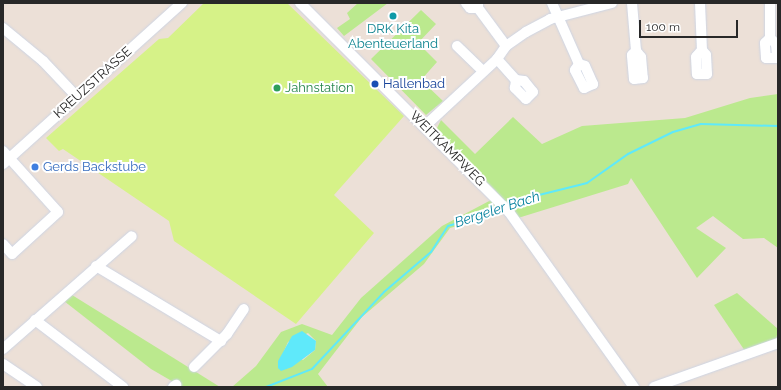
<!DOCTYPE html>
<html>
<head>
<meta charset="utf-8">
<style>
	body { margin:0 }
	#map { position:relative; width:781px; height:390px; overflow:hidden; background:#ece0d7; font-family:Raleway,sans-serif }
	div>[style] { position:absolute }
	.green>* { inset:0; background:#bbe98e }
	.pitch>* { inset:0; background:#d6f288 }
	.water>* { inset:0; background:#5fe9fa }
	.stream>* { height:2px; margin:-1px; padding:0 1px; transform-origin:1px; border-radius:1px; background:#5fe9fa }
	.roads { filter:drop-shadow(0 0 1px #cdd4e3) drop-shadow(0 0 1px #cdd4e3) }
	.minor>* { height:10px; margin:-5px; padding:0 5px; transform-origin:5px; border-radius:5px; background:#fff }
	.dots>* { width:11px; height:11px; translate:-50% -50%; box-sizing:border-box; border:2px solid #fff; border-radius:50% }
	span { translate:-50% -50%; white-space:nowrap; text-align:center; line-height:1.15; -webkit-text-stroke:4px #fff; paint-order:stroke }
	.culture-label { font-size:13px; color:#0d838f }
	.street-label { font-size:13px; color:#282828 }
	.transit-label { font-size:13px; color:#164399 }
	.left { translate:0 -50%; text-align:left }
	.leisure-label { font-size:13px; color:#27864d }
	.shop-label { font-size:13px; color:#366cbe }
	.water-label { font-size:14px; color:#017f9c; font-style:italic }
	.frame { position:absolute; inset:0; border:4px solid #282828; pointer-events:none }
	.scale { position:absolute; left:639px; top:20px; width:99px; height:18px; box-sizing:border-box; border:2px solid #282828; border-top:0; padding-left:5px; font-size:12px; line-height:14px; white-space:nowrap; color:#282828; -webkit-text-stroke:3px #fff; paint-order:stroke }
</style>
</head>
<body>
<div id="map">
	<div class="green">
		<i style="clip-path:polygon(358px 3px,388px 3px,344px 36px,337px 28px,350px 19px,347px 13px)"></i>
		<i style="clip-path:polygon(421px 10px,436px 24px,418px 43px,437px 62px,421px 80px,443px 101px,426px 115px,371px 59px)"></i>
		<i style="clip-path:polygon(778px 94px,778px 248px,764px 238px,743px 239px,713px 216px,696px 228px,726px 248px,697px 278px,631px 178px,628px 184px,518px 218px,495px 190px,435px 132px,441px 120px,475px 154px,513px 117px,542px 144px,582px 126px,685px 118px,750px 98px)"></i>
		<i style="clip-path:polygon(evenodd,491px 200px,503px 213px,450px 228px,424px 264px,362px 317px,318px 374px,328px 387px,232px 387px,256px 366px,281px 332px,302px 324px,332px 335px,361px 298px,442px 226px,491px 200px,308px 333px,316px 341px,315px 350px,303px 360px,284px 351px,288px 342px,308px 333px)"></i>
		<i style="clip-path:polygon(737px 293px,778px 329px,776px 340px,745px 351px,714px 305px)"></i>
		<i style="clip-path:polygon(72px 295px,172px 357px,220px 387px,182px 387px,151px 369px,64px 301px)"></i>
	</div>
	<div class="pitch">
		<i style="clip-path:polygon(204px 3px,287px 3px,404px 116px,334px 195px,374px 233px,296px 324px,174px 241px,169px 221px,63px 149px,59px 151px,46px 138px,159px 39px,168px 38px)"></i>
	</div>
	<div class="water">
		<i style="clip-path:polygon(302px 331px,316px 341px,315px 350px,292px 367px,281px 371px,278px 368px,278px 361px,292px 336px)"></i>
	</div>
	<div class="stream">
		<i style="left:508px;top:207px;width:21px;rotate:-25deg"></i>
		<i style="left:527px;top:198px;width:62px;rotate:-14deg"></i>
		<i style="left:587px;top:183px;width:50px;rotate:-35.3deg"></i>
		<i style="left:628px;top:154px;width:50px;rotate:-26.1deg"></i>
		<i style="left:673px;top:132px;width:29px;rotate:-16deg"></i>
		<i style="left:701px;top:124px;width:77px;rotate:1.5deg"></i>
		<i style="left:266px;top:387px;width:49px;rotate:-21.4deg"></i>
		<i style="left:312px;top:369px;width:105px;rotate:-46.9deg"></i>
		<i style="left:384px;top:292px;width:62px;rotate:-40.4deg"></i>
		<i style="left:431px;top:252px;width:31px;rotate:-57deg"></i>
		<i style="left:448px;top:226px;width:57px;rotate:-16.2deg"></i>
	</div>
	<div class="roads">
		<div class="minor">
			<i style="left:300px;top:3px;width:296px;rotate:45deg"></i>
			<i style="left:509px;top:212px;width:215px;rotate:54.5deg"></i>
			<i style="left:466px;top:3px;width:6px;rotate:51deg"></i>
			<i style="left:470px;top:8px;width:8px"></i>
			<i style="left:478px;top:3px;width:5px;rotate:90deg"></i>
			<i style="left:478px;top:8px;width:47px;rotate:53.6deg"></i>
			<i style="left:552px;top:3px;width:67px;rotate:66.1deg"></i>
			<i style="left:579px;top:64px;width:6px;rotate:18deg"></i>
			<i style="left:585px;top:66px;width:20px;rotate:66deg"></i>
			<i style="left:593px;top:84px;width:10px;rotate:156deg"></i>
			<i style="left:584px;top:88px;width:20px;rotate:-117deg"></i>
			<i style="left:575px;top:70px;width:7px;rotate:-56deg"></i>
			<i style="left:632px;top:3px;width:48px;rotate:85.2deg"></i>
			<i style="left:636px;top:51px;width:8px;rotate:50deg"></i>
			<i style="left:641px;top:57px;width:21px;rotate:85deg"></i>
			<i style="left:643px;top:78px;width:9px;rotate:174deg"></i>
			<i style="left:634px;top:79px;width:24px;rotate:-95deg"></i>
			<i style="left:632px;top:55px;width:6px;rotate:-45deg"></i>
			<i style="left:700px;top:3px;width:47px;rotate:87.6deg"></i>
			<i style="left:702px;top:50px;width:9px;rotate:131deg"></i>
			<i style="left:696px;top:57px;width:17px;rotate:87deg"></i>
			<i style="left:697px;top:74px;width:10px"></i>
			<i style="left:707px;top:74px;width:19px;rotate:-93deg"></i>
			<i style="left:706px;top:55px;width:6px;rotate:-129deg"></i>
			<i style="left:770px;top:3px;width:35px;rotate:90deg"></i>
			<i style="left:770px;top:38px;width:8px;rotate:45deg"></i>
			<i style="left:776px;top:44px;width:14px;rotate:86deg"></i>
			<i style="left:777px;top:58px;width:11px;rotate:180deg"></i>
			<i style="left:766px;top:58px;width:15px;rotate:-94deg"></i>
			<i style="left:765px;top:43px;width:7px;rotate:-45deg"></i>
			<i style="left:3px;top:28px;width:52px;rotate:39.5deg"></i>
			<i style="left:43px;top:61px;width:50px;rotate:46.6deg"></i>
			<i style="left:457px;top:46px;width:36px;rotate:44deg"></i>
			<i style="left:497px;top:59px;width:28px;rotate:48deg"></i>
			<i style="left:516px;top:80px;width:8px;rotate:7deg"></i>
			<i style="left:524px;top:81px;width:14px;rotate:51deg"></i>
			<i style="left:533px;top:92px;width:10px;rotate:135deg"></i>
			<i style="left:526px;top:99px;width:16px;rotate:-135deg"></i>
			<i style="left:515px;top:88px;width:8px;rotate:-83deg"></i>
			<i style="left:425px;top:126px;width:98px;rotate:-42.9deg"></i>
			<i style="left:497px;top:59px;width:16px;rotate:-55deg"></i>
			<i style="left:506px;top:46px;width:24px;rotate:-35deg"></i>
			<i style="left:526px;top:32px;width:27px;rotate:-28deg"></i>
			<i style="left:550px;top:19px;width:64px;rotate:-14.5deg"></i>
			<i style="left:3px;top:151px;width:82px;rotate:48deg"></i>
			<i style="left:58px;top:212px;width:62px;rotate:137.6deg"></i>
			<i style="left:12px;top:254px;width:13px;rotate:-132deg"></i>
			<i style="left:3px;top:164px;width:241px;rotate:-42deg"></i>
			<i style="left:96px;top:266px;width:146px;rotate:31deg"></i>
			<i style="left:35px;top:320px;width:111px;rotate:37.3deg"></i>
			<i style="left:3px;top:349px;width:171px;rotate:-41.2deg"></i>
			<i style="left:3px;top:364px;width:41px;rotate:34.1deg"></i>
			<i style="left:194px;top:367px;width:47px;rotate:-45deg"></i>
			<i style="left:227px;top:334px;width:30px;rotate:-56deg"></i>
			<i style="left:173px;top:387px;width:4px;rotate:-34deg"></i>
			<i style="left:654px;top:387px;width:132px;rotate:-19.5deg"></i>
		</div>
	</div>
	<div class="dots">
		<i style="left:393px;top:16px;background:#0f9aa8"></i>
		<i style="left:375px;top:84px;background:#1a4fb4"></i>
		<i style="left:277px;top:88px;background:#2e9e5b"></i>
		<i style="left:35px;top:167px;background:#3f7fe0"></i>
	</div>
	<div class="culture-label">
		<span style="left:393px;top:37px">DRK Kita<br>Abenteuerland</span>
	</div>
	<div class="street-label">
		<span style="left:93px;top:83px;rotate:-42deg">KREUZSTRASSE</span>
		<span style="left:447px;top:149px;rotate:45deg">WEITKAMPWEG</span>
	</div>
	<div class="transit-label">
		<span class="left" style="left:383px;top:84px">Hallenbad</span>
	</div>
	<div class="leisure-label">
		<span class="left" style="left:285px;top:88px">Jahnstation</span>
	</div>
	<div class="shop-label">
		<span class="left" style="left:43px;top:167px">Gerds Backstube</span>
	</div>
	<div class="water-label">
		<span style="left:497px;top:209px;rotate:-18deg">Bergeler Bach</span>
	</div>
	<div class="frame"></div>
	<div class="scale">100 m</div>
</div>
</body>
</html>
